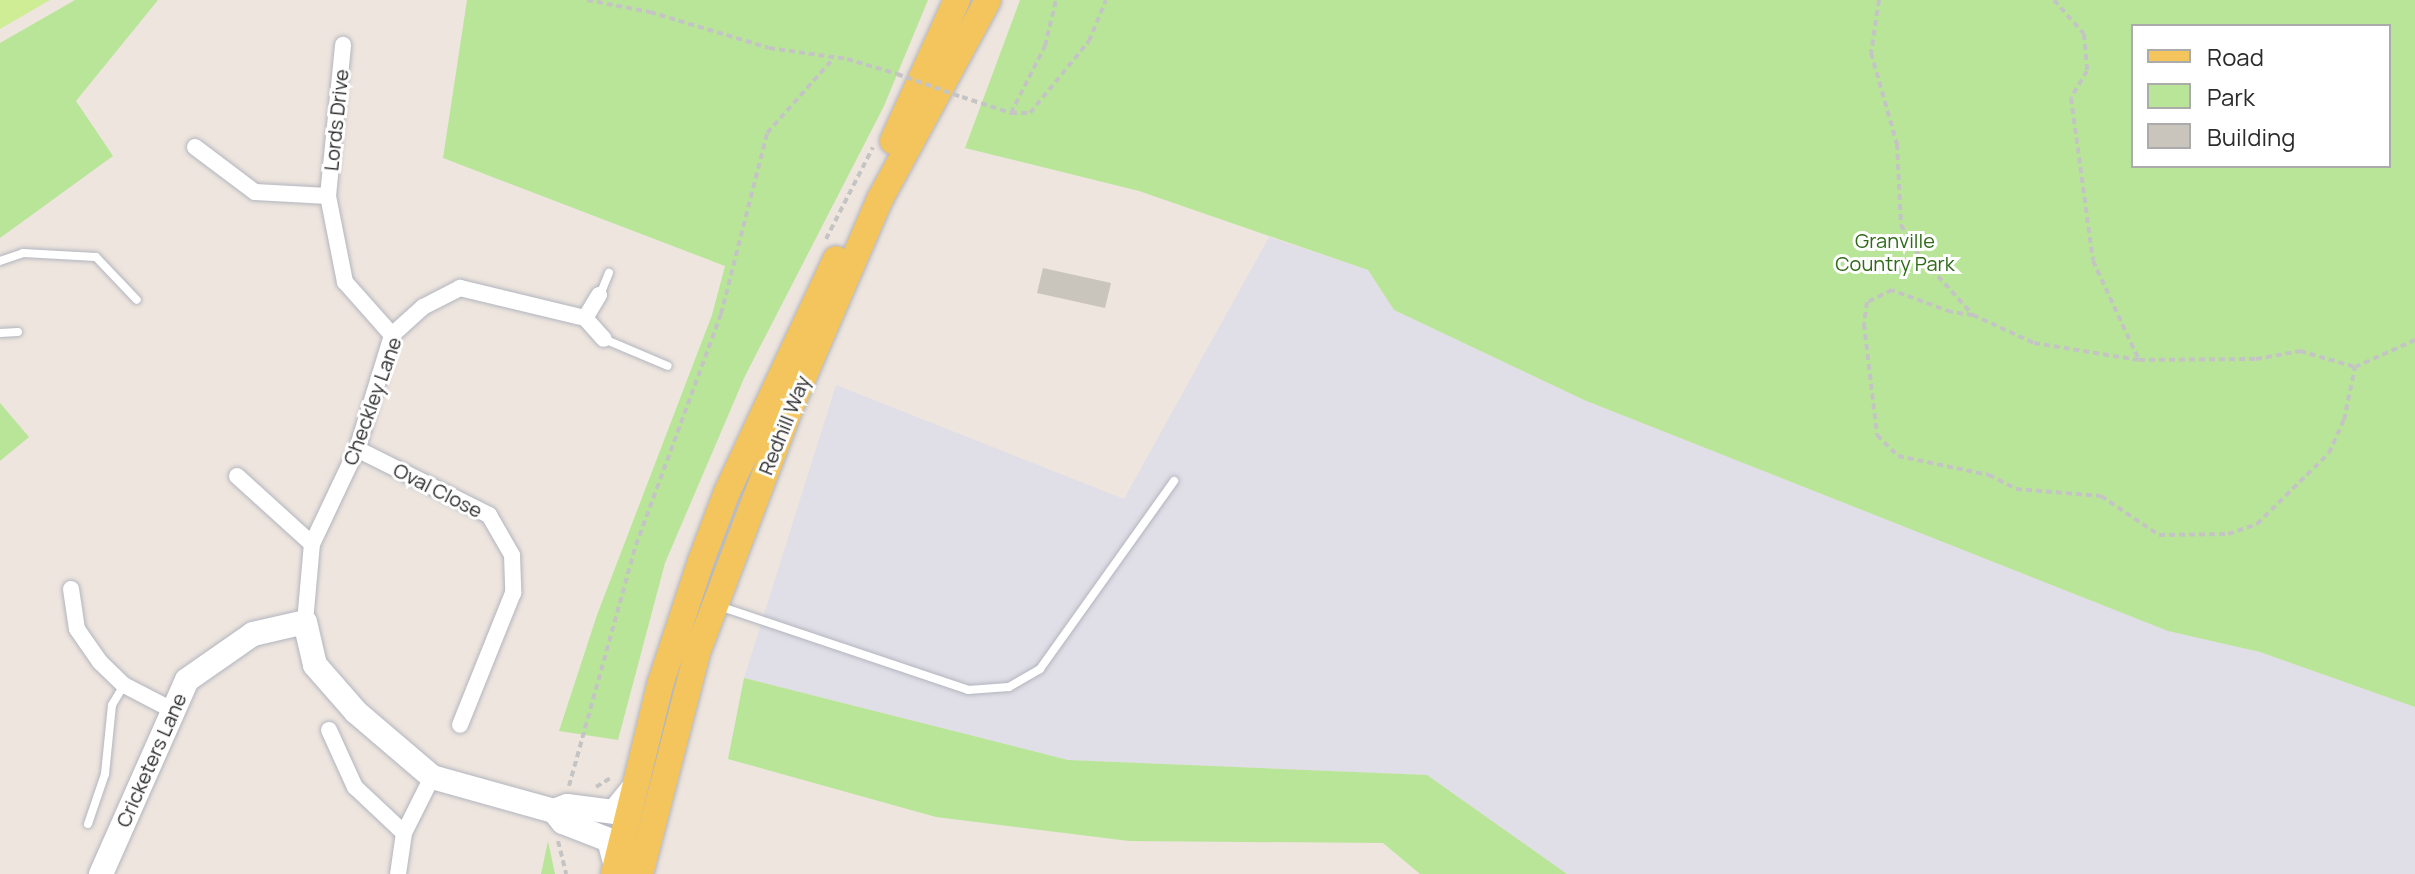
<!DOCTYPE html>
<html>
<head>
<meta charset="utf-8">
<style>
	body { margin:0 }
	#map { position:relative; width:2415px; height:874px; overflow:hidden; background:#eee5de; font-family:Manrope,sans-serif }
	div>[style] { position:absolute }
	.industrial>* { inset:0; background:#e0dee6 }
	.green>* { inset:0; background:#b9e599 }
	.pitch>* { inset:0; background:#ceed94 }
	.building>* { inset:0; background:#c9c4bc }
	.path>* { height:4px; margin-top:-2px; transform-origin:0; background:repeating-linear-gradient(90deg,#c4c4c4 0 6px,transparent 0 10px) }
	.roads { filter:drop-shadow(0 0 2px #b2b5bf) drop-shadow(0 0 2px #b2b5bf) }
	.lane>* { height:8px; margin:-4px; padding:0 4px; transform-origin:4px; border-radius:4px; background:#fff }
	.street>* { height:16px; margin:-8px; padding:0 8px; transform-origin:8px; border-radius:8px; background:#fff }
	.secondary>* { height:24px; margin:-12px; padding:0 12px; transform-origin:12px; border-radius:12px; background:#fff }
	.primary>* { height:26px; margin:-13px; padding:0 13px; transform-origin:13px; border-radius:13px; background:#f4c55c }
	.path-bridge>* { height:4px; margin-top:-2px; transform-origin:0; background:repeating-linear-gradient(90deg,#c4c4c4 0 6px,transparent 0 10px) }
	span { translate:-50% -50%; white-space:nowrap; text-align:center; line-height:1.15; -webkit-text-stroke:6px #fff; paint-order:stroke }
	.street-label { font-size:20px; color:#2c2c2c }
	.park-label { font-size:20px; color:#306b19 }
	.legend { position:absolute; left:2131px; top:24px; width:260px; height:144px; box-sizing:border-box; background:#fff; border:2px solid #ababab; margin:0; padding:10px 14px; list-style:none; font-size:24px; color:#2c2c2c }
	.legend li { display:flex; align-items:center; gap:16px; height:40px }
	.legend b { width:40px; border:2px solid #ababab }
</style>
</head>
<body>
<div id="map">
	<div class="industrial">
		<i style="clip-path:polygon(1269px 237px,1368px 270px,1394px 310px,1584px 400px,2168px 631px,2260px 652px,2415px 707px,2415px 874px,1567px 874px,1427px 775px,1068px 760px,744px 678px,836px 385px,1124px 499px)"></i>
	</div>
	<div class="green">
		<i style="clip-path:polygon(75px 0,158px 0,76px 101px,113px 156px,0 238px,0 43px)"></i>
		<i style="clip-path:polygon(467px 0,928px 0,884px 106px,745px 376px,665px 563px,618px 740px,559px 731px,597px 615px,712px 315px,725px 266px,443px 158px)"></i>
		<i style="clip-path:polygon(evenodd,1020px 0,2415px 0,2415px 707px,2260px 652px,2168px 631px,1584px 400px,1394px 310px,1368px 270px,1139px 191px,965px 148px,1020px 0,2133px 26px,2389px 26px,2389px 166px,2133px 166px,2133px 26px)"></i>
		<i style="clip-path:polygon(0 403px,29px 437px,0 461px)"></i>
		<i style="clip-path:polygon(744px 678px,1068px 760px,1427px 775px,1567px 874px,1420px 874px,1383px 843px,1129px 841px,936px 817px,728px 759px)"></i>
		<i style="clip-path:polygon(548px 841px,555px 874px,541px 874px)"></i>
	</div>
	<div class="pitch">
		<i style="clip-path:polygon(0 0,50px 0,0 29px)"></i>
	</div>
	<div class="building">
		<i style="clip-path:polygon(1043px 268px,1111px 283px,1105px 308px,1037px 293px)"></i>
	</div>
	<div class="path">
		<i style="left:587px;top:0;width:64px;rotate:10.8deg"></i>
		<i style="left:650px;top:12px;width:124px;rotate:16.8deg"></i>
		<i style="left:769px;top:48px;width:79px;rotate:8deg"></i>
		<i style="left:847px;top:59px;width:52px;rotate:16.7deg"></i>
		<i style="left:1879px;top:0;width:54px;rotate:98.6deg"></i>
		<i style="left:1871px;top:53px;width:95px;rotate:74.1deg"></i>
		<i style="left:1897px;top:144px;width:81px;rotate:87.2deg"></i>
		<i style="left:1901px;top:225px;width:34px;rotate:60deg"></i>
		<i style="left:1918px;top:254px;width:82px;rotate:48deg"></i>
		<i style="left:1973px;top:315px;width:22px;rotate:-172deg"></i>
		<i style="left:1951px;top:312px;width:63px;rotate:-159.6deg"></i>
		<i style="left:1892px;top:290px;width:28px;rotate:154deg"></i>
		<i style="left:1867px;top:302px;width:22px;rotate:98deg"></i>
		<i style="left:1864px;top:324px;width:112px;rotate:83.3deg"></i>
		<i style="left:1877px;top:435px;width:30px;rotate:45deg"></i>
		<i style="left:1898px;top:456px;width:93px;rotate:11.8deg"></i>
		<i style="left:1989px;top:475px;width:30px;rotate:27deg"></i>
		<i style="left:2016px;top:489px;width:85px;rotate:4.7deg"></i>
		<i style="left:2101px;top:496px;width:70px;rotate:33.9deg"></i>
		<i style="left:2159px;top:535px;width:69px;rotate:-0.8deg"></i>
		<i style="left:2228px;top:534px;width:31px;rotate:-19deg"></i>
		<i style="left:2257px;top:524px;width:101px;rotate:-44.6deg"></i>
		<i style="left:2329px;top:453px;width:36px;rotate:-66deg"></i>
		<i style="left:2344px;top:420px;width:54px;rotate:-78.3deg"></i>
		<i style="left:2355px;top:367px;width:66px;rotate:-24.2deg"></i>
		<i style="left:2054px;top:0;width:45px;rotate:48.6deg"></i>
		<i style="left:2084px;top:34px;width:37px;rotate:85deg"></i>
		<i style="left:2087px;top:71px;width:31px;rotate:121deg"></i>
		<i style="left:2071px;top:98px;width:164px;rotate:82.3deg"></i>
		<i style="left:2093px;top:261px;width:109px;rotate:65.1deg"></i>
		<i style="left:962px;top:97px;width:52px;rotate:18.1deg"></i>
		<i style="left:1011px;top:113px;width:19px"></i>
		<i style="left:1030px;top:113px;width:93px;rotate:-50.7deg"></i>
		<i style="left:1089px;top:41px;width:44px;rotate:-67.5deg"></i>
		<i style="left:1011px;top:113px;width:75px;rotate:-63.1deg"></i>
		<i style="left:1045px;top:46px;width:47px;rotate:-76.6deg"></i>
		<i style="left:826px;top:239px;width:103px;rotate:-62.9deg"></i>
		<i style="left:1973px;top:315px;width:67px;rotate:24.7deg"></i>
		<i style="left:2034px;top:343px;width:106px;rotate:9.2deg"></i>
		<i style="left:2139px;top:360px;width:117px;rotate:-0.5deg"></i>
		<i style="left:2256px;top:359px;width:45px;rotate:-10.3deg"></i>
		<i style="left:2300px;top:351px;width:57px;rotate:16.2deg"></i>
		<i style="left:569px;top:786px;width:250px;rotate:-74.5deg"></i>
		<i style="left:636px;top:545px;width:246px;rotate:-69.8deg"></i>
		<i style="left:721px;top:314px;width:187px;rotate:-75.7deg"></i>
		<i style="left:767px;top:133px;width:98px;rotate:-48.3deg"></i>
		<i style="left:596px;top:787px;width:19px;rotate:-32deg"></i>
		<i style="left:558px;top:841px;width:34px;rotate:76deg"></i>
	</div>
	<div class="roads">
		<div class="lane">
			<i style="left:0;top:261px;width:24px;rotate:-19deg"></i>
			<i style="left:23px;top:253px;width:73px;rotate:3.1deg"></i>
			<i style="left:96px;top:257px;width:59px;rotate:46.4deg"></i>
			<i style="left:600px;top:295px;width:24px;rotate:-68deg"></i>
			<i style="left:0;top:333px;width:18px;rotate:-3deg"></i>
			<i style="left:604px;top:339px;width:69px;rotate:22.9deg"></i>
			<i style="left:719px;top:606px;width:263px;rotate:18.6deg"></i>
			<i style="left:968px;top:690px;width:41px;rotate:-4.2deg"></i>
			<i style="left:1009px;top:687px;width:36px;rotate:-30deg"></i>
			<i style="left:1040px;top:669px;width:231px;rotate:-54.5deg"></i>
			<i style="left:88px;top:824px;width:53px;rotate:-71.2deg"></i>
			<i style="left:105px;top:774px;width:69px;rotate:-84.2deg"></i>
			<i style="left:112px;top:705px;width:23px;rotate:-59deg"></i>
		</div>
		<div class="street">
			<i style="left:195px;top:147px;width:75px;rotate:36.9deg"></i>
			<i style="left:255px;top:192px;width:73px;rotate:3.1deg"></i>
			<i style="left:328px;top:196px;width:152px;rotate:-84.3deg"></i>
			<i style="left:328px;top:196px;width:88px;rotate:78.8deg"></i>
			<i style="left:345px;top:282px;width:71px;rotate:48.4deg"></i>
			<i style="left:599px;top:295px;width:27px;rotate:121deg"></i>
			<i style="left:585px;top:318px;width:28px;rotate:48deg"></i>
			<i style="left:357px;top:449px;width:148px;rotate:26.6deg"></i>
			<i style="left:489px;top:515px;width:46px;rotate:60.1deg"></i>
			<i style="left:512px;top:555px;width:38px;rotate:88deg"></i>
			<i style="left:513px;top:593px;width:142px;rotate:111.9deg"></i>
			<i style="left:237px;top:476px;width:101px;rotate:42.2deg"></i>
			<i style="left:71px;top:589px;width:40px;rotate:81.5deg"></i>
			<i style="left:77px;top:629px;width:40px;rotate:55.1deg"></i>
			<i style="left:100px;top:662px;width:33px;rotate:44deg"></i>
			<i style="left:124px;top:685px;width:54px;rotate:27.5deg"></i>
			<i style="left:305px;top:622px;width:78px;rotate:-84.9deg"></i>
			<i style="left:312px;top:544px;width:105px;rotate:-64.7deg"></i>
			<i style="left:357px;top:449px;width:119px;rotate:-72.9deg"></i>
			<i style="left:392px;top:335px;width:42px;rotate:-42.1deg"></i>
			<i style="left:423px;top:307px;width:42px;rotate:-27.2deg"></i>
			<i style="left:460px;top:288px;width:129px;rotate:13.5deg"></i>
			<i style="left:329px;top:730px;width:63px;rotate:65.5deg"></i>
			<i style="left:355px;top:787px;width:67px;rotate:43.2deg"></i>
			<i style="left:404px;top:833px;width:41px;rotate:98.3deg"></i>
			<i style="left:404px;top:833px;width:63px;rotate:-63.4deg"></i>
		</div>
		<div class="secondary">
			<i style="left:554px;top:811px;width:14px;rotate:51deg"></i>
			<i style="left:563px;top:822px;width:49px;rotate:21.4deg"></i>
			<i style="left:609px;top:840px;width:27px;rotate:75deg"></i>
			<i style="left:101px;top:874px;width:212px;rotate:-66.1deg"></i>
			<i style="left:187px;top:680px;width:80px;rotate:-34.9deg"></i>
			<i style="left:253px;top:634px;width:53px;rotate:-13deg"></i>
			<i style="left:305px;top:622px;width:44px;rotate:76.9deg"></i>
			<i style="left:315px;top:665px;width:62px;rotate:48.9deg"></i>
			<i style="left:356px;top:712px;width:100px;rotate:40.5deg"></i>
			<i style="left:432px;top:777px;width:127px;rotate:15.6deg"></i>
			<i style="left:554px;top:811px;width:14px;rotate:-21deg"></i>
			<i style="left:567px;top:806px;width:47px;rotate:7.3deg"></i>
			<i style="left:614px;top:812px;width:32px;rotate:-51deg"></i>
		</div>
		<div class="primary">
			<i style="left:893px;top:141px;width:155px;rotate:-65.6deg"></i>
			<i style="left:614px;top:874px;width:195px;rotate:-76.3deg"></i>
			<i style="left:660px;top:685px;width:131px;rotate:-71.7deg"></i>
			<i style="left:701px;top:561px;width:74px;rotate:-69.4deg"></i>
			<i style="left:727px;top:492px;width:257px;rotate:-64.9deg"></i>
			<i style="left:640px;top:874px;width:228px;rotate:-75.5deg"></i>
			<i style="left:697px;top:653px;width:262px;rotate:-69.2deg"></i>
			<i style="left:790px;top:408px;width:228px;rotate:-66.7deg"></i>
			<i style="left:880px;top:199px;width:226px;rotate:-61.5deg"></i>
		</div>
	</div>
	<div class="path-bridge">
		<i style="left:897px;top:74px;width:69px;rotate:19.5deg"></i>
	</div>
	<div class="street-label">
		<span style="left:336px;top:120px;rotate:-84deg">Lords Drive</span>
		<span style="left:372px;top:401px;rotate:-70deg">Checkley Lane</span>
		<span style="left:784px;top:425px;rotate:-68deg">Redhill Way</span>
		<span style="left:438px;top:490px;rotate:27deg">Oval Close</span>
		<span style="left:151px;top:760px;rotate:-66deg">Cricketers Lane</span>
	</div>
	<div class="park-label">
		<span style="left:1895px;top:252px">Granville<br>Country Park</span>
	</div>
	<ul class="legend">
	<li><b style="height:10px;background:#f4c55c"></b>Road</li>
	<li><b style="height:22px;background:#b9e599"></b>Park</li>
	<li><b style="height:22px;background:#c9c4bc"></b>Building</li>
	</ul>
</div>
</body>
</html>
